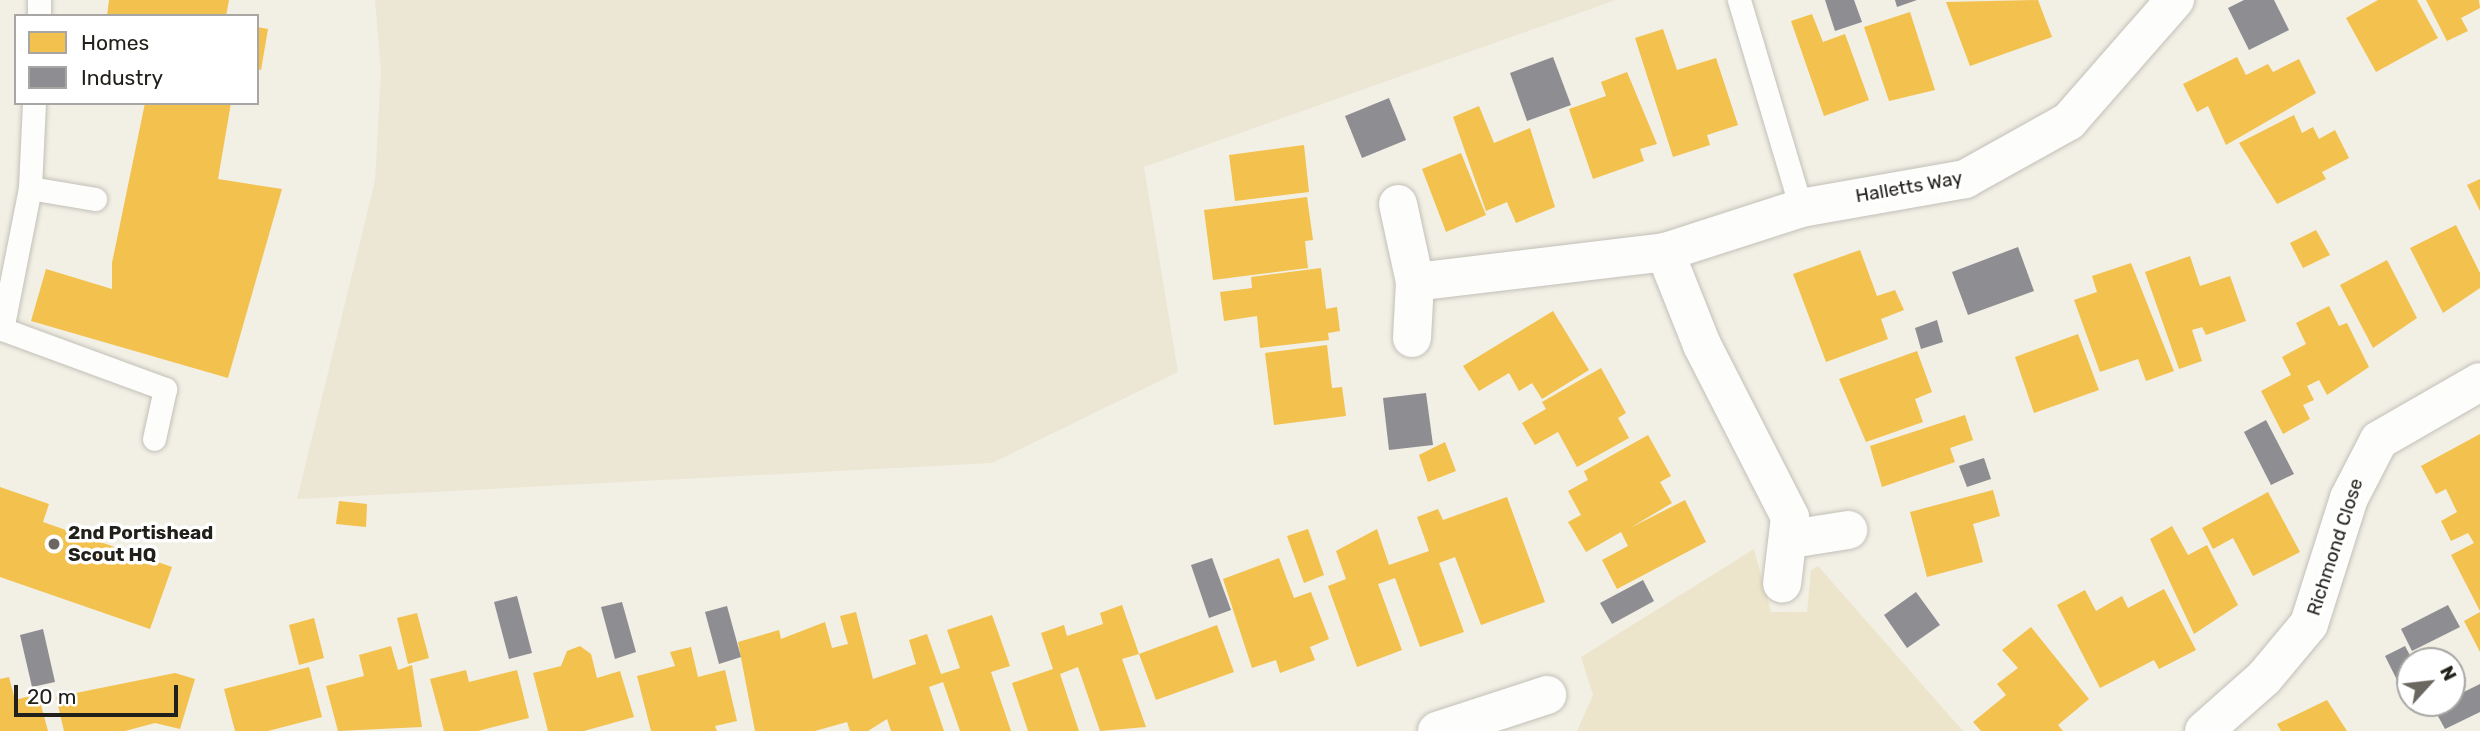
<!DOCTYPE html>
<html>
<head>
<meta charset="utf-8">
<style>
	body { margin:0 }
	#map { position:relative; width:2480px; height:731px; overflow:hidden; background:#f2efe5; font-family:Rubik,sans-serif }
	div>[style] { position:absolute }
	.built>* { inset:0; background:#ece7d4 }
	.green>* { inset:0; background:#ede5cb }
	.homes>* { inset:0; background:#f2c14e }
	.industry>* { inset:0; background:#8d8d92 }
	.roads { filter:drop-shadow(0 0 2px #c2c0b8) drop-shadow(0 0 2px #c2c0b8) }
	.service>* { height:23px; margin:-11.5px; padding:0 11.5px; transform-origin:11.5px; border-radius:11.5px; background:#fdfdfb }
	.minor>* { height:38px; margin:-19px; padding:0 19px; transform-origin:19px; border-radius:19px; background:#fdfdfb }
	.dots>* { width:19px; height:19px; translate:-50% -50%; box-sizing:border-box; border:4px solid #fff; border-radius:50% }
	span { translate:-50% -50%; white-space:nowrap; text-align:center; line-height:1.15; -webkit-text-stroke:7px #fff; paint-order:stroke }
	.street-label { font-size:19px; color:#22201a }
	.poi-label { font-size:19px; color:#22201a; font-weight:700 }
	.left { translate:0 -50%; text-align:left }
	.legend { position:absolute; left:14px; top:14px; width:245px; height:91px; box-sizing:border-box; background:#fff; border:2px solid #a7a6a3; margin:0; padding:9px 12px; list-style:none; font-size:21px; color:#22201a }
	.legend li { display:flex; align-items:center; gap:14px; height:35px }
	.legend b { width:35px; border:2px solid #a7a6a3 }
	.north { position:absolute; left:2396px; top:647px; width:70px; height:70px; box-sizing:border-box; background:#fff; border:2px solid #a7a6a3; border-radius:50%; rotate:63deg; font-size:19px; font-weight:700; line-height:28px; text-align:center; color:#22201a }
	.north::after { content:''; display:block; margin:auto; width:24px; height:32px; background:#6b6861; clip-path:polygon(50% 0,100% 100%,50% 72%,0 100%) }
	.scale { position:absolute; left:14px; top:685px; width:164px; height:32px; box-sizing:border-box; border:4px solid #22201a; border-top:0; padding-left:9px; font-size:21px; line-height:24px; white-space:nowrap; color:#22201a; -webkit-text-stroke:5px #fff; paint-order:stroke }
</style>
</head>
<body>
<div id="map">
	<div class="built">
		<i style="clip-path:polygon(375px 0,1616px 0,1144px 167px,1178px 372px,992px 463px,297px 499px,375px 181px,381px 70px)"></i>
	</div>
	<div class="green">
		<i style="clip-path:polygon(1754px 549px,1771px 612px,1807px 612px,1811px 570px,1818px 566px,1963px 731px,1577px 731px,1593px 695px,1581px 657px)"></i>
	</div>
	<div class="homes">
		<i style="clip-path:polygon(109px 0,229px 0,226px 16px,107px 16px)"></i>
		<i style="clip-path:polygon(2038px 0,2052px 37px,1970px 66px,1946px 2px)"></i>
		<i style="clip-path:polygon(2378px 0,2417px 0,2438px 38px,2376px 72px,2346px 18px)"></i>
		<i style="clip-path:polygon(2426px 0,2479px 0,2480px 8px,2461px 18px,2468px 31px,2447px 41px)"></i>
		<i style="clip-path:polygon(1910px 12px,1935px 90px,1889px 101px,1864px 27px)"></i>
		<i style="clip-path:polygon(1812px 14px,1823px 42px,1845px 34px,1869px 100px,1824px 116px,1791px 21px)"></i>
		<i style="clip-path:polygon(257px 27px,268px 29px,261px 70px,257px 69px)"></i>
		<i style="clip-path:polygon(1663px 29px,1677px 70px,1716px 58px,1738px 125px,1707px 135px,1710px 145px,1673px 157px,1635px 38px)"></i>
		<i style="clip-path:polygon(2237px 57px,2246px 75px,2268px 64px,2273px 72px,2299px 59px,2316px 93px,2226px 145px,2208px 106px,2197px 112px,2183px 84px)"></i>
		<i style="clip-path:polygon(1627px 72px,1657px 144px,1640px 149px,1644px 161px,1593px 179px,1569px 109px,1606px 96px,1601px 82px)"></i>
		<i style="clip-path:polygon(145px 103px,231px 103px,218px 179px,282px 189px,228px 378px,31px 321px,46px 269px,112px 289px,112px 263px)"></i>
		<i style="clip-path:polygon(1479px 106px,1494px 143px,1530px 128px,1555px 207px,1516px 223px,1507px 202px,1486px 211px,1453px 117px)"></i>
		<i style="clip-path:polygon(2294px 115px,2302px 133px,2313px 127px,2319px 139px,2335px 130px,2349px 158px,2322px 172px,2326px 179px,2277px 204px,2239px 143px)"></i>
		<i style="clip-path:polygon(1304px 145px,1309px 192px,1235px 201px,1229px 155px)"></i>
		<i style="clip-path:polygon(1461px 153px,1486px 215px,1446px 232px,1422px 169px)"></i>
		<i style="clip-path:polygon(2480px 179px,2480px 211px,2467px 185px)"></i>
		<i style="clip-path:polygon(1307px 197px,1313px 240px,1305px 241px,1308px 268px,1213px 280px,1204px 210px)"></i>
		<i style="clip-path:polygon(2456px 225px,2480px 273px,2480px 288px,2443px 313px,2410px 248px)"></i>
		<i style="clip-path:polygon(2316px 230px,2330px 255px,2303px 268px,2290px 243px)"></i>
		<i style="clip-path:polygon(1860px 250px,1877px 296px,1895px 290px,1904px 310px,1881px 319px,1888px 339px,1826px 362px,1793px 274px)"></i>
		<i style="clip-path:polygon(2190px 256px,2200px 286px,2230px 276px,2246px 321px,2206px 335px,2202px 327px,2192px 330px,2202px 361px,2179px 369px,2145px 272px)"></i>
		<i style="clip-path:polygon(2387px 260px,2417px 318px,2373px 348px,2340px 285px)"></i>
		<i style="clip-path:polygon(2131px 263px,2174px 371px,2146px 381px,2138px 359px,2100px 372px,2074px 300px,2097px 292px,2092px 276px)"></i>
		<i style="clip-path:polygon(1321px 268px,1326px 309px,1337px 307px,1340px 331px,1328px 333px,1329px 340px,1260px 348px,1257px 316px,1224px 321px,1220px 292px,1252px 288px,1251px 277px)"></i>
		<i style="clip-path:polygon(2329px 306px,2339px 326px,2347px 323px,2369px 367px,2327px 395px,2319px 380px,2307px 386px,2314px 400px,2303px 405px,2310px 419px,2283px 434px,2261px 391px,2291px 375px,2282px 357px,2306px 344px,2296px 323px)"></i>
		<i style="clip-path:polygon(1553px 311px,1589px 370px,1542px 399px,1532px 383px,1519px 391px,1509px 373px,1479px 391px,1463px 366px)"></i>
		<i style="clip-path:polygon(2078px 334px,2099px 390px,2034px 413px,2015px 357px)"></i>
		<i style="clip-path:polygon(1327px 345px,1332px 388px,1342px 387px,1346px 416px,1274px 425px,1265px 353px)"></i>
		<i style="clip-path:polygon(1917px 351px,1932px 392px,1915px 399px,1923px 422px,1866px 442px,1839px 379px)"></i>
		<i style="clip-path:polygon(1601px 368px,1626px 413px,1618px 418px,1629px 438px,1577px 467px,1558px 432px,1535px 445px,1522px 423px,1546px 409px,1542px 402px)"></i>
		<i style="clip-path:polygon(1965px 415px,1973px 440px,1950px 448px,1955px 462px,1882px 487px,1870px 446px)"></i>
		<i style="clip-path:polygon(2480px 434px,2480px 611px,2451px 555px,2474px 543px,2468px 533px,2451px 541px,2441px 521px,2457px 512px,2446px 489px,2436px 494px,2421px 466px)"></i>
		<i style="clip-path:polygon(1648px 435px,1671px 476px,1660px 482px,1672px 503px,1630px 528px,1685px 500px,1706px 542px,1617px 589px,1602px 560px,1628px 546px,1621px 532px,1586px 552px,1568px 522px,1581px 515px,1568px 491px,1588px 480px,1584px 471px)"></i>
		<i style="clip-path:polygon(1445px 442px,1456px 471px,1428px 482px,1419px 455px)"></i>
		<i style="clip-path:polygon(0 487px,49px 504px,43px 522px,172px 567px,150px 629px,0 577px)"></i>
		<i style="clip-path:polygon(1993px 490px,2000px 516px,1973px 524px,1983px 562px,1927px 577px,1910px 512px)"></i>
		<i style="clip-path:polygon(2268px 492px,2300px 552px,2253px 576px,2233px 538px,2213px 549px,2202px 528px)"></i>
		<i style="clip-path:polygon(1507px 497px,1545px 602px,1481px 625px,1455px 557px,1439px 563px,1464px 632px,1420px 647px,1395px 578px,1378px 584px,1402px 650px,1357px 667px,1328px 586px,1346px 579px,1336px 551px,1377px 529px,1389px 565px,1429px 551px,1417px 517px,1438px 509px,1443px 520px)"></i>
		<i style="clip-path:polygon(339px 501px,367px 504px,366px 527px,336px 524px)"></i>
		<i style="clip-path:polygon(2172px 526px,2188px 555px,2207px 545px,2238px 605px,2194px 634px,2150px 539px)"></i>
		<i style="clip-path:polygon(1308px 529px,1324px 575px,1304px 583px,1287px 536px)"></i>
		<i style="clip-path:polygon(1279px 558px,1294px 598px,1311px 592px,1329px 639px,1310px 647px,1315px 660px,1280px 673px,1276px 660px,1252px 668px,1223px 579px)"></i>
		<i style="clip-path:polygon(2164px 589px,2196px 650px,2159px 669px,2154px 660px,2100px 688px,2057px 605px,2085px 590px,2096px 611px,2122px 596px,2128px 608px)"></i>
		<i style="clip-path:polygon(1122px 605px,1139px 654px,1217px 625px,1234px 672px,1156px 700px,1139px 654px,1122px 659px,1146px 727px,1100px 731px,1078px 667px,1060px 674px,1079px 731px,1028px 731px,1012px 683px,1053px 669px,1041px 633px,1064px 625px,1067px 636px,1103px 624px,1100px 613px)"></i>
		<i style="clip-path:polygon(856px 612px,873px 679px,916px 664px,909px 640px,927px 634px,941px 674px,960px 668px,947px 630px,992px 615px,1010px 666px,991px 672px,1011px 731px,960px 731px,943px 682px,929px 687px,944px 731px,891px 731px,887px 719px,868px 731px,850px 731px,847px 722px,815px 731px,755px 731px,738px 642px,779px 630px,781px 639px,825px 622px,832px 648px,848px 644px,840px 616px)"></i>
		<i style="clip-path:polygon(2480px 612px,2480px 652px,2464px 621px)"></i>
		<i style="clip-path:polygon(417px 613px,429px 658px,408px 664px,397px 618px)"></i>
		<i style="clip-path:polygon(314px 618px,324px 658px,299px 665px,289px 625px)"></i>
		<i style="clip-path:polygon(2031px 627px,2089px 699px,2058px 725px,2063px 731px,1981px 731px,1973px 722px,2006px 695px,1997px 684px,2018px 668px,2002px 650px)"></i>
		<i style="clip-path:polygon(391px 646px,398px 670px,412px 665px,422px 727px,338px 731px,326px 686px,364px 676px,359px 655px)"></i>
		<i style="clip-path:polygon(580px 646px,591px 654px,597px 678px,620px 671px,634px 717px,584px 731px,548px 731px,533px 673px,561px 666px,567px 651px)"></i>
		<i style="clip-path:polygon(691px 647px,698px 677px,725px 670px,737px 721px,715px 726px,717px 731px,651px 731px,637px 676px,675px 666px,670px 652px)"></i>
		<i style="clip-path:polygon(309px 667px,322px 717px,268px 731px,235px 731px,224px 689px)"></i>
		<i style="clip-path:polygon(466px 670px,469px 682px,517px 670px,529px 718px,478px 731px,444px 731px,430px 679px)"></i>
		<i style="clip-path:polygon(175px 673px,195px 679px,180px 729px,155px 723px,125px 731px,64px 731px,56px 697px)"></i>
		<i style="clip-path:polygon(9px 677px,15px 700px,38px 694px,48px 731px,0 731px,0 679px)"></i>
		<i style="clip-path:polygon(2327px 700px,2347px 731px,2281px 731px,2277px 724px)"></i>
	</div>
	<div class="industry">
		<i style="clip-path:polygon(1825px 0,1854px 0,1862px 22px,1835px 31px)"></i>
		<i style="clip-path:polygon(1895px 0,1917px 0,1897px 7px)"></i>
		<i style="clip-path:polygon(2244px 0,2274px 0,2289px 30px,2249px 50px,2228px 8px)"></i>
		<i style="clip-path:polygon(1553px 57px,1571px 105px,1527px 121px,1510px 73px)"></i>
		<i style="clip-path:polygon(1389px 98px,1406px 140px,1362px 158px,1345px 116px)"></i>
		<i style="clip-path:polygon(2018px 247px,2034px 291px,1968px 315px,1952px 272px)"></i>
		<i style="clip-path:polygon(1937px 320px,1943px 342px,1921px 349px,1915px 328px)"></i>
		<i style="clip-path:polygon(1426px 393px,1433px 445px,1389px 450px,1383px 398px)"></i>
		<i style="clip-path:polygon(2266px 420px,2294px 474px,2271px 485px,2244px 432px)"></i>
		<i style="clip-path:polygon(1984px 458px,1991px 479px,1967px 487px,1959px 466px)"></i>
		<i style="clip-path:polygon(1212px 558px,1231px 610px,1209px 618px,1191px 565px)"></i>
		<i style="clip-path:polygon(1643px 580px,1654px 601px,1612px 624px,1600px 603px)"></i>
		<i style="clip-path:polygon(1916px 592px,1940px 625px,1907px 648px,1884px 615px)"></i>
		<i style="clip-path:polygon(517px 596px,532px 653px,509px 659px,494px 602px)"></i>
		<i style="clip-path:polygon(622px 602px,636px 652px,615px 659px,601px 607px)"></i>
		<i style="clip-path:polygon(2448px 605px,2460px 627px,2412px 651px,2401px 629px)"></i>
		<i style="clip-path:polygon(727px 606px,741px 657px,719px 664px,705px 612px)"></i>
		<i style="clip-path:polygon(43px 629px,55px 682px,32px 687px,20px 635px)"></i>
		<i style="clip-path:polygon(2405px 646px,2413px 661px,2410px 703px,2417px 703px,2410px 706px,2385px 656px)"></i>
		<i style="clip-path:polygon(2480px 684px,2480px 712px,2445px 729px,2433px 707px)"></i>
	</div>
	<div class="roads">
		<div class="service">
			<i style="left:1739px;top:0;width:217px;rotate:73.4deg"></i>
			<i style="left:39px;top:16px;width:16px;rotate:-90deg"></i>
			<i style="left:34px;top:103px;width:85px;rotate:92.7deg"></i>
			<i style="left:30px;top:188px;width:144px;rotate:101.2deg"></i>
			<i style="left:2px;top:329px;width:174px;rotate:20.2deg"></i>
			<i style="left:165px;top:389px;width:51px;rotate:102.4deg"></i>
			<i style="left:30px;top:188px;width:66px;rotate:9.6deg"></i>
		</div>
		<div class="minor">
			<i style="left:1398px;top:204px;width:80px;rotate:77.7deg"></i>
			<i style="left:1415px;top:282px;width:252px;rotate:-6.8deg"></i>
			<i style="left:1665px;top:252px;width:143px;rotate:-17.9deg"></i>
			<i style="left:1801px;top:208px;width:167px;rotate:-10deg"></i>
			<i style="left:1965px;top:179px;width:119px;rotate:-29.1deg"></i>
			<i style="left:2069px;top:121px;width:161px;rotate:-48.8deg"></i>
			<i style="left:1665px;top:252px;width:100px;rotate:68.3deg"></i>
			<i style="left:1702px;top:345px;width:193px;rotate:62.9deg"></i>
			<i style="left:1790px;top:517px;width:67px;rotate:96.8deg"></i>
			<i style="left:1412px;top:338px;width:56px;rotate:-86.9deg"></i>
			<i style="left:1791px;top:539px;width:58px;rotate:-9deg"></i>
			<i style="left:1437px;top:731px;width:116px;rotate:-18.1deg"></i>
			<i style="left:2204px;top:731px;width:80px;rotate:-41.5deg"></i>
			<i style="left:2264px;top:678px;width:70px;rotate:-50.2deg"></i>
			<i style="left:2309px;top:624px;width:132px;rotate:-72.4deg"></i>
			<i style="left:2349px;top:498px;width:65px;rotate:-62.7deg"></i>
			<i style="left:2379px;top:440px;width:116px;rotate:-29.9deg"></i>
		</div>
	</div>
	<div class="dots">
		<i style="left:54px;top:544px;background:#6b6861"></i>
	</div>
	<div class="street-label">
		<span style="left:1909px;top:187px;rotate:-10deg">Halletts Way</span>
		<span style="left:2335px;top:547px;rotate:-72deg">Richmond Close</span>
	</div>
	<div class="poi-label">
		<span class="left" style="left:68px;top:544px">2nd Portishead<br>Scout HQ</span>
	</div>
	<ul class="legend">
	<li><b style="height:19px;background:#f2c14e"></b>Homes</li>
	<li><b style="height:19px;background:#8d8d92"></b>Industry</li>
	</ul>
	<div class="north">N</div>
	<div class="scale">20 m</div>
</div>
</body>
</html>
